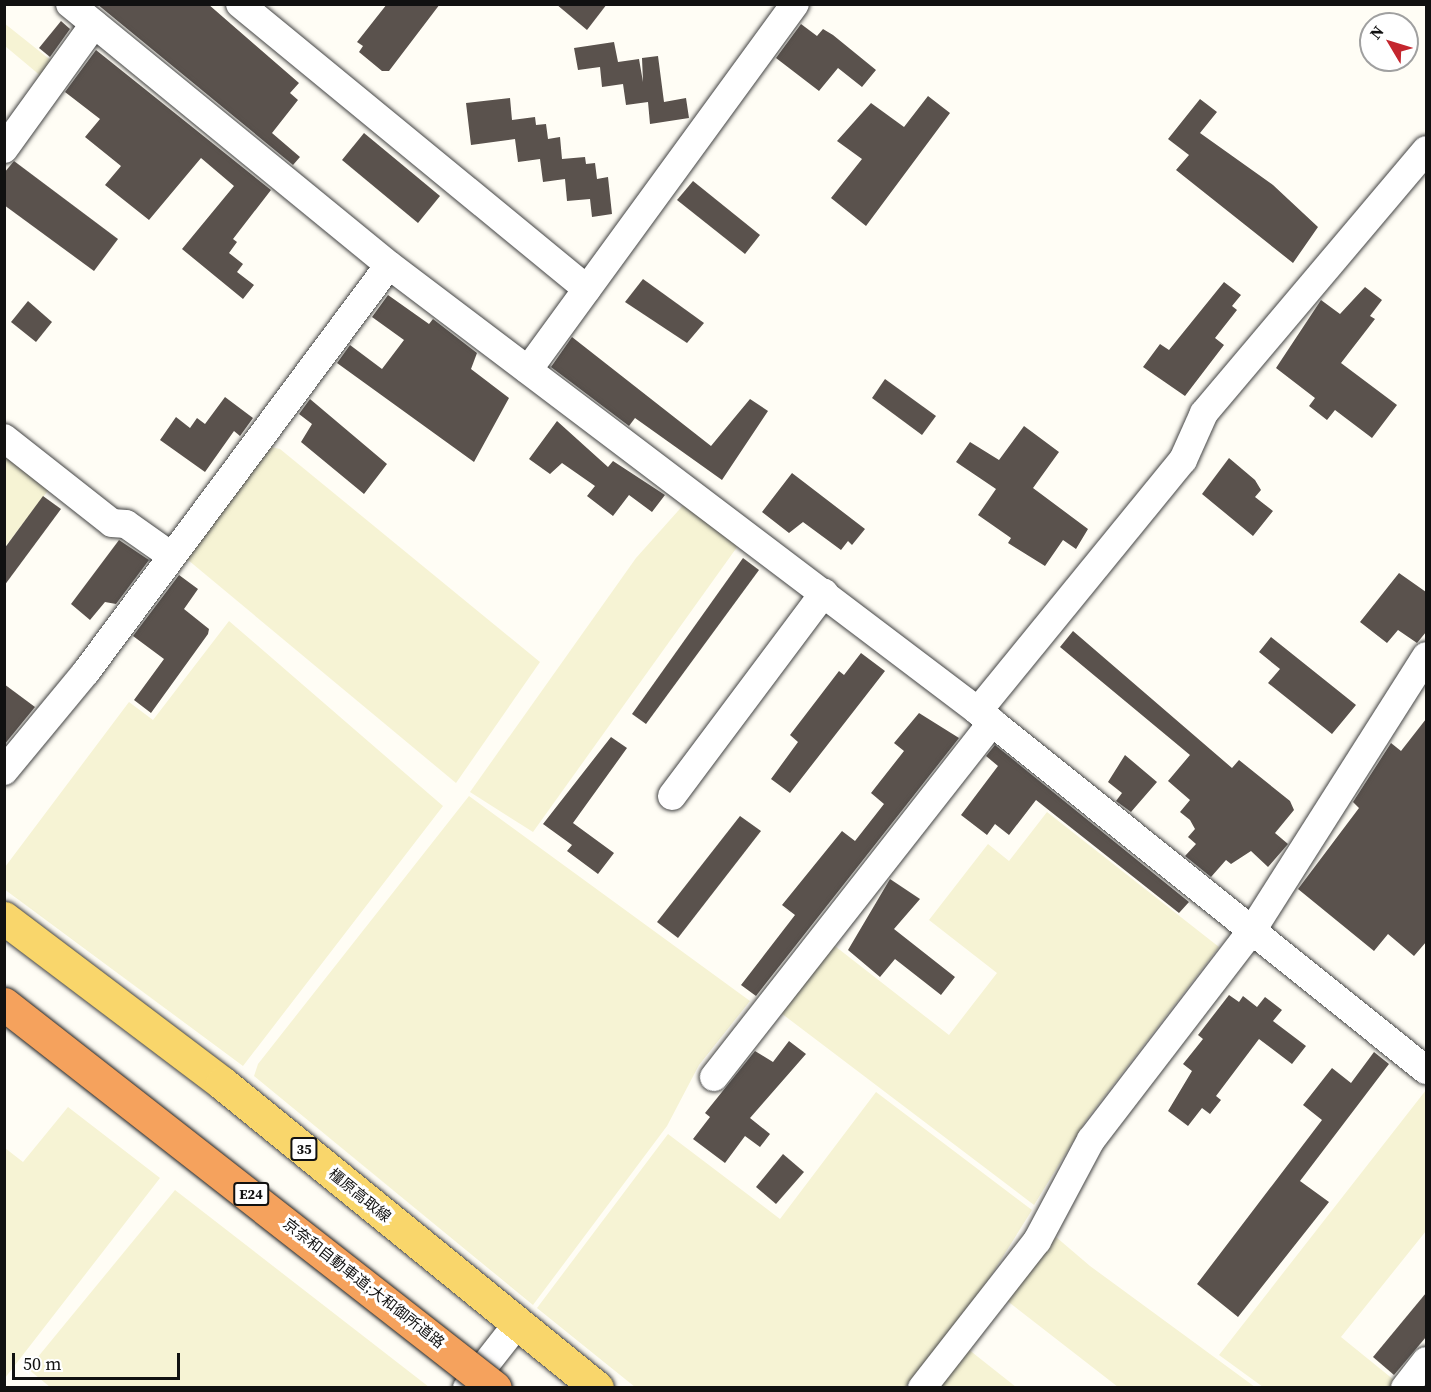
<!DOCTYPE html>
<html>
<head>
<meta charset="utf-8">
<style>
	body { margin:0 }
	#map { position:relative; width:1431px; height:1392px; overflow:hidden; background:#fffdf5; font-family:"Source Serif 4","Noto Sans JP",serif }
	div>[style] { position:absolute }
	.farmland>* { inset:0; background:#f6f3d4 }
	.building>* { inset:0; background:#5a524d }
	.roads { filter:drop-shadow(0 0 2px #444) drop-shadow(0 0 2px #444) }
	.minor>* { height:28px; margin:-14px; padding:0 14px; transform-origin:14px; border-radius:14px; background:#fff }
	.major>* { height:33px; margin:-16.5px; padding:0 16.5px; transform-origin:16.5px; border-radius:16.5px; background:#f9d66b }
	.bridges { filter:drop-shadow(0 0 2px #222) drop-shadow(0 0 2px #222) }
	.highway-bridge>* { height:33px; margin:-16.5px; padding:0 16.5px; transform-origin:16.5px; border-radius:16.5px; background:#f5a25d }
	span { translate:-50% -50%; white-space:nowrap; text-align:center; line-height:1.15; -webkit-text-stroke:6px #fff; paint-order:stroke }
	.shield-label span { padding:2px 4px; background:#fff; border:2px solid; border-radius:4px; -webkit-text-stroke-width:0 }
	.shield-label { font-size:14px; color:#111; font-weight:700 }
	.street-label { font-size:15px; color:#111 }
	.frame { position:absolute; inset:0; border:6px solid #111; pointer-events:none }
	.north { position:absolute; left:1359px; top:12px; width:60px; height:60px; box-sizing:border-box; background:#fff; border:2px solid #a0a0a0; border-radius:50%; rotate:308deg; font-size:16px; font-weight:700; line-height:24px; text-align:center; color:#111 }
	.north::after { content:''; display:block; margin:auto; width:21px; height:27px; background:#c4262e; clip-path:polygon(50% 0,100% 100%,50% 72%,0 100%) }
	.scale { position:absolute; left:12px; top:1353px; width:168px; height:27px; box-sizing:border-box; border:3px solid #111; border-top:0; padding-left:8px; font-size:18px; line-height:21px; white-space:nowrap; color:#111; -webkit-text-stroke:4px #fff; paint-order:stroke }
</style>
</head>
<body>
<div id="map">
	<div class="farmland">
		<i style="clip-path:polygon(4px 23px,53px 62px,42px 77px,5px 46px)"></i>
		<i style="clip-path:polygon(262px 445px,280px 449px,540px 662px,456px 783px,182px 555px)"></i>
		<i style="clip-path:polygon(5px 451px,50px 488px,5px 547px)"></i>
		<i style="clip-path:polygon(686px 502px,740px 543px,533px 832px,470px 792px,636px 558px)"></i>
		<i style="clip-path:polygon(229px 621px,443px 806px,243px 1066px,4px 889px,5px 867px,129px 702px,153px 720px)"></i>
		<i style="clip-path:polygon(469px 796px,750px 1001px,699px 1065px,667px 1126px,533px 1305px,254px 1076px,258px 1064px)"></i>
		<i style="clip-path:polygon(1047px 812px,1219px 947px,1087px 1119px,1034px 1205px,777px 1010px,831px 943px,949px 1035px,997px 973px,929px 920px,988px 844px,1009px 861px)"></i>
		<i style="clip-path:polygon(1426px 1090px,1426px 1231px,1341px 1337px,1394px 1380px,1395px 1388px,1263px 1387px,1219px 1355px)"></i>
		<i style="clip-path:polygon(876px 1092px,1032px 1210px,987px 1282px,905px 1387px,635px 1387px,537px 1308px,668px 1134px,780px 1219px)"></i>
		<i style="clip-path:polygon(68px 1107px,160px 1178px,5px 1378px,5px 1148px,23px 1162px)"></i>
		<i style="clip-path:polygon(175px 1190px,429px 1387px,50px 1387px,28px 1369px)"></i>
		<i style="clip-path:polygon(1056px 1237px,1090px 1266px,1255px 1387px,1118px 1387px,1006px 1300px)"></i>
		<i style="clip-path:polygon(968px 1349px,1016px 1387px,938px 1388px)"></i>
	</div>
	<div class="building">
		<i style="clip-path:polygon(97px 4px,208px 4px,299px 83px,290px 93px,298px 100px,272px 133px,300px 157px,293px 165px)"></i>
		<i style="clip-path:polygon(387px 4px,440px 4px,389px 71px,382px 71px,359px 52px,363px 46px,357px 42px)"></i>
		<i style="clip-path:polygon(556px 4px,607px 4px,587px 30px)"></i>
		<i style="clip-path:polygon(61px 21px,70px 29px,50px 57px,39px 48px)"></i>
		<i style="clip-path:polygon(801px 24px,817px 36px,823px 29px,833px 35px,876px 70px,862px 87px,838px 68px,819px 91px,776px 58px)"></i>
		<i style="clip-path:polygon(614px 42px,618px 62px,639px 59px,643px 82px,642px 58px,658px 56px,664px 102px,686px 98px,689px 118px,650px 124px,648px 102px,626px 105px,623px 84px,602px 87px,600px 67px,578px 70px,574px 48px)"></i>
		<i style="clip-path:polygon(96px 50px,271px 190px,233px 239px,237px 242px,229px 253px,243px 264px,237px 272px,254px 285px,243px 299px,182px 249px,234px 186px,201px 158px,149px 220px,105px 185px,121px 166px,85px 137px,100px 119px,65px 92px)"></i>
		<i style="clip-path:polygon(928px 96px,950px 113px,866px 226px,831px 198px,862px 159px,837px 141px,871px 103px,904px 127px)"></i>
		<i style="clip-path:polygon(510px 98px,512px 120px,535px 117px,536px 125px,546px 124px,548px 139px,560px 137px,562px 159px,585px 157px,586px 164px,595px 163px,597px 179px,608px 177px,612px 214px,592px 217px,590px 199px,567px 201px,565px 179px,543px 182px,540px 159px,518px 162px,515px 139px,471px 145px,466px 103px)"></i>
		<i style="clip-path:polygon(1200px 99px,1217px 112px,1200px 133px,1273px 185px,1318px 227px,1293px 263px,1176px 170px,1189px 155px,1168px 139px)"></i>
		<i style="clip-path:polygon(364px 133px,440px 196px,418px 223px,342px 160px)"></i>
		<i style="clip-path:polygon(14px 161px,118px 239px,94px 271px,4px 205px,4px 173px)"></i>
		<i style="clip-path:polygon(693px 181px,760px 235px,745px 254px,677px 200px)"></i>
		<i style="clip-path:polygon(643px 279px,704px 323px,687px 343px,625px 302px)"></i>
		<i style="clip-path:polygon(1224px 282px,1241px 295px,1232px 306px,1237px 310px,1215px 338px,1224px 345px,1185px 396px,1143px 367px,1160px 344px,1169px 350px)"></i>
		<i style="clip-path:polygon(1365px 287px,1382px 300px,1370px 316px,1375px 319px,1341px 363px,1397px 405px,1372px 438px,1335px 410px,1327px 420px,1309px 406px,1315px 398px,1276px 368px,1321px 300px,1340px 314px)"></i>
		<i style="clip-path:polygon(388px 295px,429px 324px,433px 319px,477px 353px,471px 369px,509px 398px,474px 462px,337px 363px,350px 345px,382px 369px,404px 340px,372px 317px)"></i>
		<i style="clip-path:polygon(28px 301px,52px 322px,36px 342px,11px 322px)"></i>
		<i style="clip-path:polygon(572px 337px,711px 446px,750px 399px,768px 411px,722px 480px,635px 418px,629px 426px,551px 367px)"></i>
		<i style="clip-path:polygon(885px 379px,936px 416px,922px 435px,872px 398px)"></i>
		<i style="clip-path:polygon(225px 397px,253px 418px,240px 436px,234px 431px,205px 472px,160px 440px,176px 417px,190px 428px,197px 418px,205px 424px)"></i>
		<i style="clip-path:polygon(310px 399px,387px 464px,364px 494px,301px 442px,312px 424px,299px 414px)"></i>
		<i style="clip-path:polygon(557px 421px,608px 467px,613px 461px,665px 495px,652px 512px,629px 495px,613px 516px,587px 496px,595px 486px,562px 463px,550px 474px,529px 459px)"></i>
		<i style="clip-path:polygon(1024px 426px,1059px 452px,1033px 488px,1088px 529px,1076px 549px,1063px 540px,1045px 566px,1008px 543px,1011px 538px,978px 515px,996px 489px,956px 462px,970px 442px,999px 460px)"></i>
		<i style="clip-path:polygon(1229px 458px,1255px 480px,1261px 490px,1255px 497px,1273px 511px,1253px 536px,1202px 494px)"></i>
		<i style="clip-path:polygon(792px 473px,865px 529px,852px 545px,848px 541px,841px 550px,803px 522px,789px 533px,762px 512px)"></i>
		<i style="clip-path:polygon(43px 496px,61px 509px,4px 586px,4px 549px)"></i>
		<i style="clip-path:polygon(119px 540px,149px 560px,116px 604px,105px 602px,90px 620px,71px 604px)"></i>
		<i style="clip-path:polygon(743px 558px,759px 570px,646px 724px,632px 714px)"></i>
		<i style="clip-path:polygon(1399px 573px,1426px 592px,1426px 632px,1417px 643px,1398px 630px,1387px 643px,1360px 622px)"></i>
		<i style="clip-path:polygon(179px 575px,198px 589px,184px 609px,209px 629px,208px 634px,151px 713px,134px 700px,164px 659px,133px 636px)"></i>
		<i style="clip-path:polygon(1073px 631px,1232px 768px,1239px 760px,1290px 801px,1294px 810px,1275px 833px,1288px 844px,1268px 867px,1251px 851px,1231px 864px,1226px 860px,1211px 877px,1185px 856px,1196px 844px,1188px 837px,1195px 829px,1190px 820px,1180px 812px,1190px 800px,1168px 781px,1190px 755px,1060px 647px)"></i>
		<i style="clip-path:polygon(1271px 637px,1356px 705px,1332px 734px,1268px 683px,1280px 669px,1259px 652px)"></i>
		<i style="clip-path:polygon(861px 653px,885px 671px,790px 793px,771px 779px,798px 742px,790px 735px,839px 671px,844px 675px)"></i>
		<i style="clip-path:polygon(4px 684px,35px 707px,4px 745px)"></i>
		<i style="clip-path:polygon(919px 713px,959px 738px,756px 996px,741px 985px,795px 915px,782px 905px,842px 831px,855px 841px,884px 804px,871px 793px,904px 751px,894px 743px)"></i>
		<i style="clip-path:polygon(1426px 719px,1426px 942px,1414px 956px,1388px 934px,1374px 951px,1298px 889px,1359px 808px,1353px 802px,1391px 743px,1401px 751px)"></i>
		<i style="clip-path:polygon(611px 737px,627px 748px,573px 823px,614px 853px,598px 874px,567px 851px,572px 845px,543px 824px)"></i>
		<i style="clip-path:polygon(995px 745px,1189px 902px,1179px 913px,1036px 800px,1009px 835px,995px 824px,987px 835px,961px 815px,998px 766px,986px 756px)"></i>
		<i style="clip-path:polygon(1125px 755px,1157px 782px,1131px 812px,1116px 801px,1122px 793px,1108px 782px)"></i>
		<i style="clip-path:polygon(740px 816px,761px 831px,678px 938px,657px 922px)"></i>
		<i style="clip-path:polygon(890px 879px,920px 899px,894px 929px,955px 977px,941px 995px,895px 959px,880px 977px,848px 950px)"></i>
		<i style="clip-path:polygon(1229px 995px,1239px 1002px,1243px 996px,1257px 1007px,1265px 997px,1282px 1010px,1273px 1021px,1306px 1046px,1292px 1064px,1259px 1039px,1216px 1096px,1221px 1100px,1210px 1114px,1202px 1108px,1188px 1126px,1168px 1111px,1192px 1071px,1183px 1064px,1203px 1039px,1198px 1035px)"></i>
		<i style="clip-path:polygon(789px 1041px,806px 1054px,750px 1118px,770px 1134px,760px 1147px,745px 1136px,725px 1163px,693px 1139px,710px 1117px,705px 1113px,755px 1051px,773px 1062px)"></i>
		<i style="clip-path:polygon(1374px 1052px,1389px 1064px,1300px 1181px,1329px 1202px,1238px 1317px,1197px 1284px,1322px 1120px,1303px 1105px,1332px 1068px,1351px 1083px)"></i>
		<i style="clip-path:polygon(783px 1154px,804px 1172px,776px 1204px,756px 1187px)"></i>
		<i style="clip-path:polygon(1426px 1293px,1426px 1337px,1394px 1375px,1373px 1357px)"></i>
	</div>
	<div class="roads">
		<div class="minor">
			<i style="left:70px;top:4px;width:412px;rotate:39.3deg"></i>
			<i style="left:389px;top:265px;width:739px;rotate:37.13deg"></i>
			<i style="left:978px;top:711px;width:574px;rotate:38.71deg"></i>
			<i style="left:240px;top:4px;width:449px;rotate:39.4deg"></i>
			<i style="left:4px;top:149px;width:154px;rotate:-54.2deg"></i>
			<i style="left:528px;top:370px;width:453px;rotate:-53.9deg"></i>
			<i style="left:4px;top:438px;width:137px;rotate:38.2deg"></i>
			<i style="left:112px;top:523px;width:14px;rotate:4deg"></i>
			<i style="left:126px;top:524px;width:54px;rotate:35.2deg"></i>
			<i style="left:978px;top:711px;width:324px;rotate:-50.8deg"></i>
			<i style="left:1183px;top:460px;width:51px;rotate:-65.9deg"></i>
			<i style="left:1204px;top:413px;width:344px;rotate:-49.8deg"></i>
			<i style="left:4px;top:771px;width:129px;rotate:-50.4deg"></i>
			<i style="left:86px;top:672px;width:507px;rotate:-53.33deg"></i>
			<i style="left:672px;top:796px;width:254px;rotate:-53.2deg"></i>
			<i style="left:714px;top:1077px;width:451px;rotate:-51.9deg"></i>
			<i style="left:467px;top:1388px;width:83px;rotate:-51.9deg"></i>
			<i style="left:922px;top:1388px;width:187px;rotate:-52deg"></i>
			<i style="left:1037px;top:1241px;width:115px;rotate:-61.9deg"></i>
			<i style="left:1091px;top:1140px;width:266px;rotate:-52.5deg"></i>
			<i style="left:1253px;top:929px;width:323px;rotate:-57.6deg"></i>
			<i style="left:1405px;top:1388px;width:34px;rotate:-52deg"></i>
		</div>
		<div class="major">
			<i style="left:4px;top:918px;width:273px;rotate:37.1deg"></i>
			<i style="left:222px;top:1083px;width:483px;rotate:39.1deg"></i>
		</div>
	</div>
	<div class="bridges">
		<div class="highway-bridge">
			<i style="left:4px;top:1004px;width:623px;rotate:38.03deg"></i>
		</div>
	</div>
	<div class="shield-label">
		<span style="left:304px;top:1149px">35</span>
		<span style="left:251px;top:1194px">E24</span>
	</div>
	<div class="street-label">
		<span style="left:360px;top:1195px;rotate:39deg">橿原高取線</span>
		<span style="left:364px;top:1283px;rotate:38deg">京奈和自動車道;大和御所道路</span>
	</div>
	<div class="frame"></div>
	<div class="north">N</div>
	<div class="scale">50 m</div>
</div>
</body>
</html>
